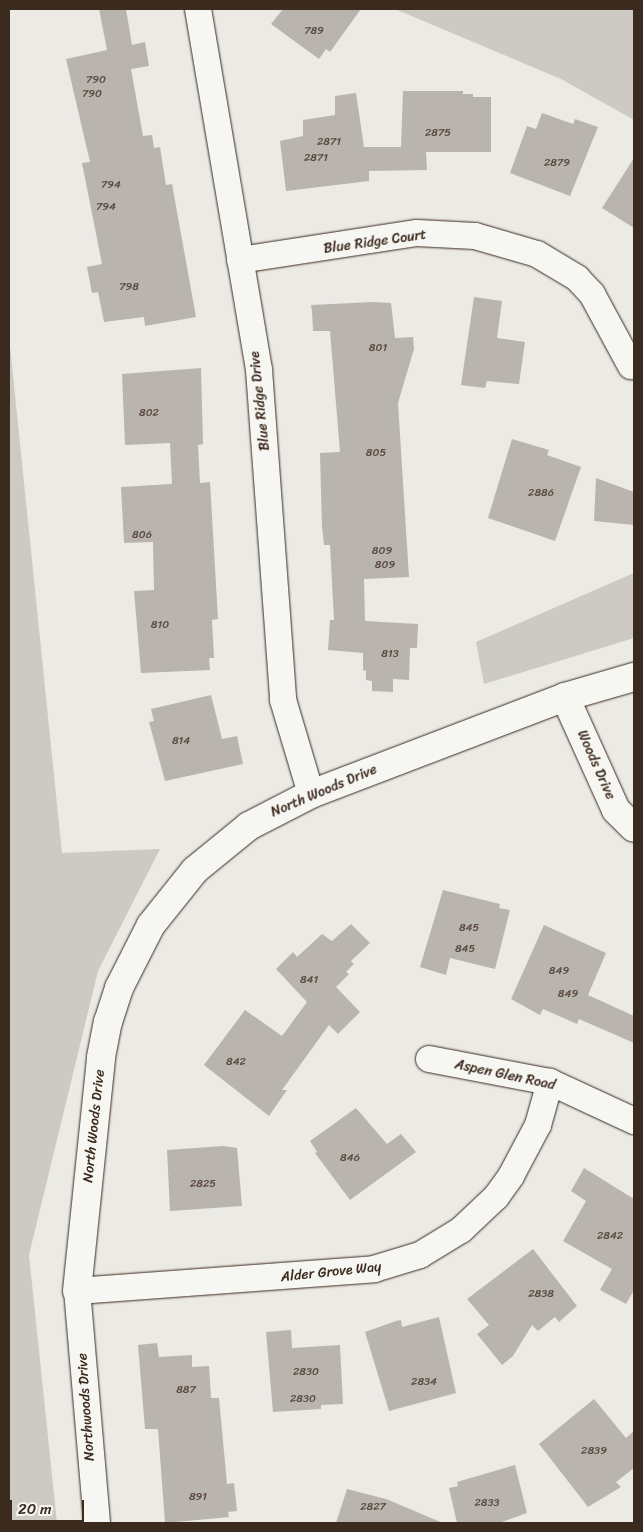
<!DOCTYPE html>
<html>
<head>
<meta charset="utf-8">
<style>
	body { margin:0 }
	#map { position:relative; width:643px; height:1532px; overflow:hidden; background:#ebeae5; font-family:Sriracha,sans-serif }
	div>[style] { position:absolute }
	.green>* { inset:0; background:#cdcac4 }
	.building>* { inset:0; background:#bab4ae }
	.roads { filter:drop-shadow(0 0 1px #3b2a1e) drop-shadow(0 0 1px #3b2a1e) }
	.minor>* { height:26px; margin:-13px; padding:0 13px; transform-origin:13px; border-radius:13px; background:#f6f6f2 }
	.tertiary>* { height:28px; margin:-14px; padding:0 14px; transform-origin:14px; border-radius:14px; background:#f6f6f2 }
	span { translate:-50% -50%; white-space:nowrap; text-align:center; line-height:1.15; -webkit-text-stroke:4px #f6f6f2; paint-order:stroke }
	.number-label { font-size:11px; color:#5b4c42 }
	.number-label span { -webkit-text-stroke-width:0 }
	.street-label { font-size:14px; color:#3b2a1e }
	.frame { position:absolute; inset:0; border:10px solid #3b2a1e; pointer-events:none }
	.scale { position:absolute; left:10px; top:1500px; width:74px; height:22px; box-sizing:border-box; border:2px solid #3b2a1e; border-top:0; padding-left:6px; font-size:15px; line-height:18px; white-space:nowrap; color:#3b2a1e; -webkit-text-stroke:4px #f6f6f2; paint-order:stroke }
</style>
</head>
<body>
<div id="map">
	<div class="green">
		<i style="clip-path:polygon(395px 9px,634px 9px,634px 120px,561px 79px)"></i>
		<i style="clip-path:polygon(9px 336px,62px 853px,160px 849px,98px 971px,29px 1255px,57px 1523px,9px 1523px)"></i>
		<i style="clip-path:polygon(634px 573px,634px 638px,484px 684px,476px 642px)"></i>
	</div>
	<div class="building">
		<i style="clip-path:polygon(99px 9px,126px 9px,132px 45px,145px 42px,149px 66px,131px 69px,143px 136px,152px 135px,154px 148px,160px 147px,166px 185px,172px 184px,196px 317px,145px 326px,144px 317px,104px 322px,98px 292px,92px 293px,87px 267px,102px 264px,82px 163px,90px 162px,66px 59px,107px 50px)"></i>
		<i style="clip-path:polygon(283px 9px,361px 9px,330px 52px,326px 49px,319px 59px,271px 24px)"></i>
		<i style="clip-path:polygon(403px 91px,463px 91px,463px 94px,473px 94px,473px 97px,491px 97px,491px 152px,426px 152px,427px 170px,369px 171px,369px 181px,286px 191px,280px 141px,303px 136px,303px 120px,335px 115px,335px 96px,356px 93px,364px 147px,401px 147px)"></i>
		<i style="clip-path:polygon(542px 113px,573px 124px,575px 119px,598px 127px,570px 196px,510px 173px,527px 126px,536px 129px)"></i>
		<i style="clip-path:polygon(634px 158px,634px 228px,602px 208px)"></i>
		<i style="clip-path:polygon(474px 297px,502px 301px,497px 338px,525px 342px,519px 384px,487px 381px,485px 388px,461px 385px)"></i>
		<i style="clip-path:polygon(374px 302px,391px 303px,395px 338px,413px 337px,414px 349px,398px 403px,409px 577px,364px 579px,365px 621px,418px 624px,417px 648px,410px 648px,409px 680px,393px 679px,393px 692px,372px 691px,372px 681px,366px 680px,366px 671px,363px 670px,363px 653px,328px 650px,330px 620px,334px 620px,330px 545px,324px 545px,322px 526px,320px 453px,340px 452px,330px 331px,313px 331px,312px 311px,311px 305px)"></i>
		<i style="clip-path:polygon(201px 368px,203px 444px,198px 445px,200px 483px,210px 482px,218px 619px,212px 620px,214px 658px,209px 658px,210px 670px,141px 673px,134px 591px,154px 590px,153px 542px,124px 543px,121px 487px,172px 484px,170px 443px,125px 445px,122px 374px)"></i>
		<i style="clip-path:polygon(512px 439px,549px 450px,547px 455px,581px 467px,555px 541px,488px 518px)"></i>
		<i style="clip-path:polygon(596px 478px,634px 492px,634px 525px,594px 521px)"></i>
		<i style="clip-path:polygon(211px 695px,222px 739px,237px 736px,243px 764px,165px 781px,149px 722px,154px 721px,151px 709px)"></i>
		<i style="clip-path:polygon(443px 890px,500px 904px,499px 908px,510px 910px,495px 969px,450px 958px,446px 975px,420px 967px)"></i>
		<i style="clip-path:polygon(351px 924px,370px 943px,351px 961px,354px 964px,346px 972px,349px 974px,336px 987px,360px 1012px,338px 1034px,329px 1025px,282px 1090px,287px 1090px,269px 1116px,204px 1065px,245px 1010px,282px 1036px,307px 1002px,276px 969px,293px 952px,297px 957px,322px 934px,332px 941px)"></i>
		<i style="clip-path:polygon(544px 925px,606px 953px,588px 995px,634px 1016px,634px 1043px,579px 1019px,577px 1024px,543px 1009px,540px 1015px,511px 999px)"></i>
		<i style="clip-path:polygon(356px 1108px,387px 1144px,401px 1134px,416px 1152px,350px 1200px,315px 1153px,317px 1152px,310px 1141px)"></i>
		<i style="clip-path:polygon(223px 1146px,237px 1148px,242px 1206px,170px 1211px,167px 1150px)"></i>
		<i style="clip-path:polygon(584px 1168px,634px 1199px,634px 1290px,626px 1304px,600px 1290px,612px 1269px,563px 1241px,586px 1201px,571px 1191px)"></i>
		<i style="clip-path:polygon(533px 1249px,577px 1306px,559px 1322px,555px 1317px,538px 1331px,532px 1325px,513px 1356px,502px 1365px,477px 1334px,489px 1325px,467px 1299px)"></i>
		<i style="clip-path:polygon(439px 1317px,456px 1393px,389px 1411px,365px 1332px,396px 1321px,401px 1320px,402px 1327px)"></i>
		<i style="clip-path:polygon(291px 1330px,292px 1348px,340px 1345px,343px 1404px,321px 1405px,321px 1409px,273px 1412px,266px 1332px)"></i>
		<i style="clip-path:polygon(157px 1343px,159px 1357px,192px 1355px,192px 1367px,209px 1366px,211px 1398px,219px 1398px,227px 1484px,234px 1483px,237px 1511px,228px 1512px,229px 1517px,165px 1523px,158px 1429px,145px 1429px,138px 1345px)"></i>
		<i style="clip-path:polygon(594px 1399px,626px 1438px,634px 1431px,634px 1468px,616px 1482px,621px 1487px,588px 1507px,539px 1444px)"></i>
		<i style="clip-path:polygon(515px 1465px,527px 1513px,499px 1523px,457px 1523px,449px 1488px,458px 1486px,457px 1482px)"></i>
		<i style="clip-path:polygon(347px 1489px,386px 1499px,443px 1523px,336px 1523px)"></i>
	</div>
	<div class="roads">
		<div class="minor">
			<i style="left:198px;top:9px;width:366px;rotate:80.4deg"></i>
			<i style="left:259px;top:370px;width:331px;rotate:85.8deg"></i>
			<i style="left:283px;top:700px;width:98px;rotate:73.4deg"></i>
			<i style="left:240px;top:260px;width:179px;rotate:-8.7deg"></i>
			<i style="left:417px;top:233px;width:58px;rotate:3deg"></i>
			<i style="left:475px;top:236px;width:65px;rotate:16.2deg"></i>
			<i style="left:537px;top:254px;width:47px;rotate:31deg"></i>
			<i style="left:577px;top:278px;width:22px;rotate:47deg"></i>
			<i style="left:592px;top:294px;width:82px;rotate:61.6deg"></i>
			<i style="left:429px;top:1059px;width:123px;rotate:10.8deg"></i>
			<i style="left:550px;top:1082px;width:93px;rotate:24.9deg"></i>
			<i style="left:97px;top:1523px;width:233px;rotate:-94.9deg"></i>
			<i style="left:77px;top:1291px;width:298px;rotate:-4.2deg"></i>
			<i style="left:374px;top:1269px;width:48px;rotate:-16.9deg"></i>
			<i style="left:420px;top:1255px;width:48px;rotate:-31.4deg"></i>
			<i style="left:461px;top:1230px;width:48px;rotate:-43.3deg"></i>
			<i style="left:496px;top:1197px;width:26px;rotate:-54deg"></i>
			<i style="left:511px;top:1176px;width:58px;rotate:-62.1deg"></i>
			<i style="left:538px;top:1125px;width:45px;rotate:-74.4deg"></i>
		</div>
		<div class="tertiary">
			<i style="left:565px;top:697px;width:124px;rotate:65.7deg"></i>
			<i style="left:616px;top:810px;width:25px;rotate:45deg"></i>
			<i style="left:77px;top:1291px;width:235px;rotate:-84.1deg"></i>
			<i style="left:101px;top:1057px;width:36px;rotate:-79deg"></i>
			<i style="left:108px;top:1022px;width:36px;rotate:-72deg"></i>
			<i style="left:119px;top:988px;width:71px;rotate:-63.1deg"></i>
			<i style="left:151px;top:925px;width:70px;rotate:-51.3deg"></i>
			<i style="left:195px;top:870px;width:70px;rotate:-39.2deg"></i>
			<i style="left:249px;top:826px;width:70px;rotate:-27.3deg"></i>
			<i style="left:311px;top:794px;width:272px;rotate:-20.9deg"></i>
			<i style="left:565px;top:697px;width:72px;rotate:-16.2deg"></i>
		</div>
	</div>
	<div class="number-label">
		<span style="left:314px;top:31px">789</span>
		<span style="left:96px;top:80px">790</span>
		<span style="left:92px;top:94px">790</span>
		<span style="left:438px;top:133px">2875</span>
		<span style="left:329px;top:142px">2871</span>
		<span style="left:316px;top:158px">2871</span>
		<span style="left:557px;top:163px">2879</span>
		<span style="left:111px;top:185px">794</span>
		<span style="left:106px;top:207px">794</span>
		<span style="left:129px;top:287px">798</span>
		<span style="left:378px;top:348px">801</span>
		<span style="left:149px;top:413px">802</span>
		<span style="left:376px;top:453px">805</span>
		<span style="left:541px;top:493px">2886</span>
		<span style="left:142px;top:535px">806</span>
		<span style="left:382px;top:551px">809</span>
		<span style="left:385px;top:565px">809</span>
		<span style="left:160px;top:625px">810</span>
		<span style="left:390px;top:654px">813</span>
		<span style="left:181px;top:741px">814</span>
		<span style="left:469px;top:928px">845</span>
		<span style="left:465px;top:949px">845</span>
		<span style="left:559px;top:971px">849</span>
		<span style="left:309px;top:980px">841</span>
		<span style="left:568px;top:994px">849</span>
		<span style="left:236px;top:1062px">842</span>
		<span style="left:350px;top:1158px">846</span>
		<span style="left:203px;top:1184px">2825</span>
		<span style="left:610px;top:1236px">2842</span>
		<span style="left:541px;top:1294px">2838</span>
		<span style="left:306px;top:1372px">2830</span>
		<span style="left:424px;top:1382px">2834</span>
		<span style="left:186px;top:1390px">887</span>
		<span style="left:303px;top:1399px">2830</span>
		<span style="left:594px;top:1451px">2839</span>
		<span style="left:198px;top:1497px">891</span>
		<span style="left:487px;top:1503px">2833</span>
		<span style="left:373px;top:1507px">2827</span>
	</div>
	<div class="street-label">
		<span style="left:375px;top:242px;rotate:-8deg">Blue Ridge Court</span>
		<span style="left:260px;top:401px;rotate:-96deg">Blue Ridge Drive</span>
		<span style="left:596px;top:765px;rotate:66deg">Woods Drive</span>
		<span style="left:324px;top:791px;rotate:-23deg">North Woods Drive</span>
		<span style="left:505px;top:1075px;rotate:12deg">Aspen Glen Road</span>
		<span style="left:94px;top:1126px;rotate:-84deg">North Woods Drive</span>
		<span style="left:331px;top:1272px;rotate:-6deg">Alder Grove Way</span>
		<span style="left:86px;top:1407px;rotate:-94deg">Northwoods Drive</span>
	</div>
	<div class="frame"></div>
	<div class="scale">20 m</div>
</div>
</body>
</html>
